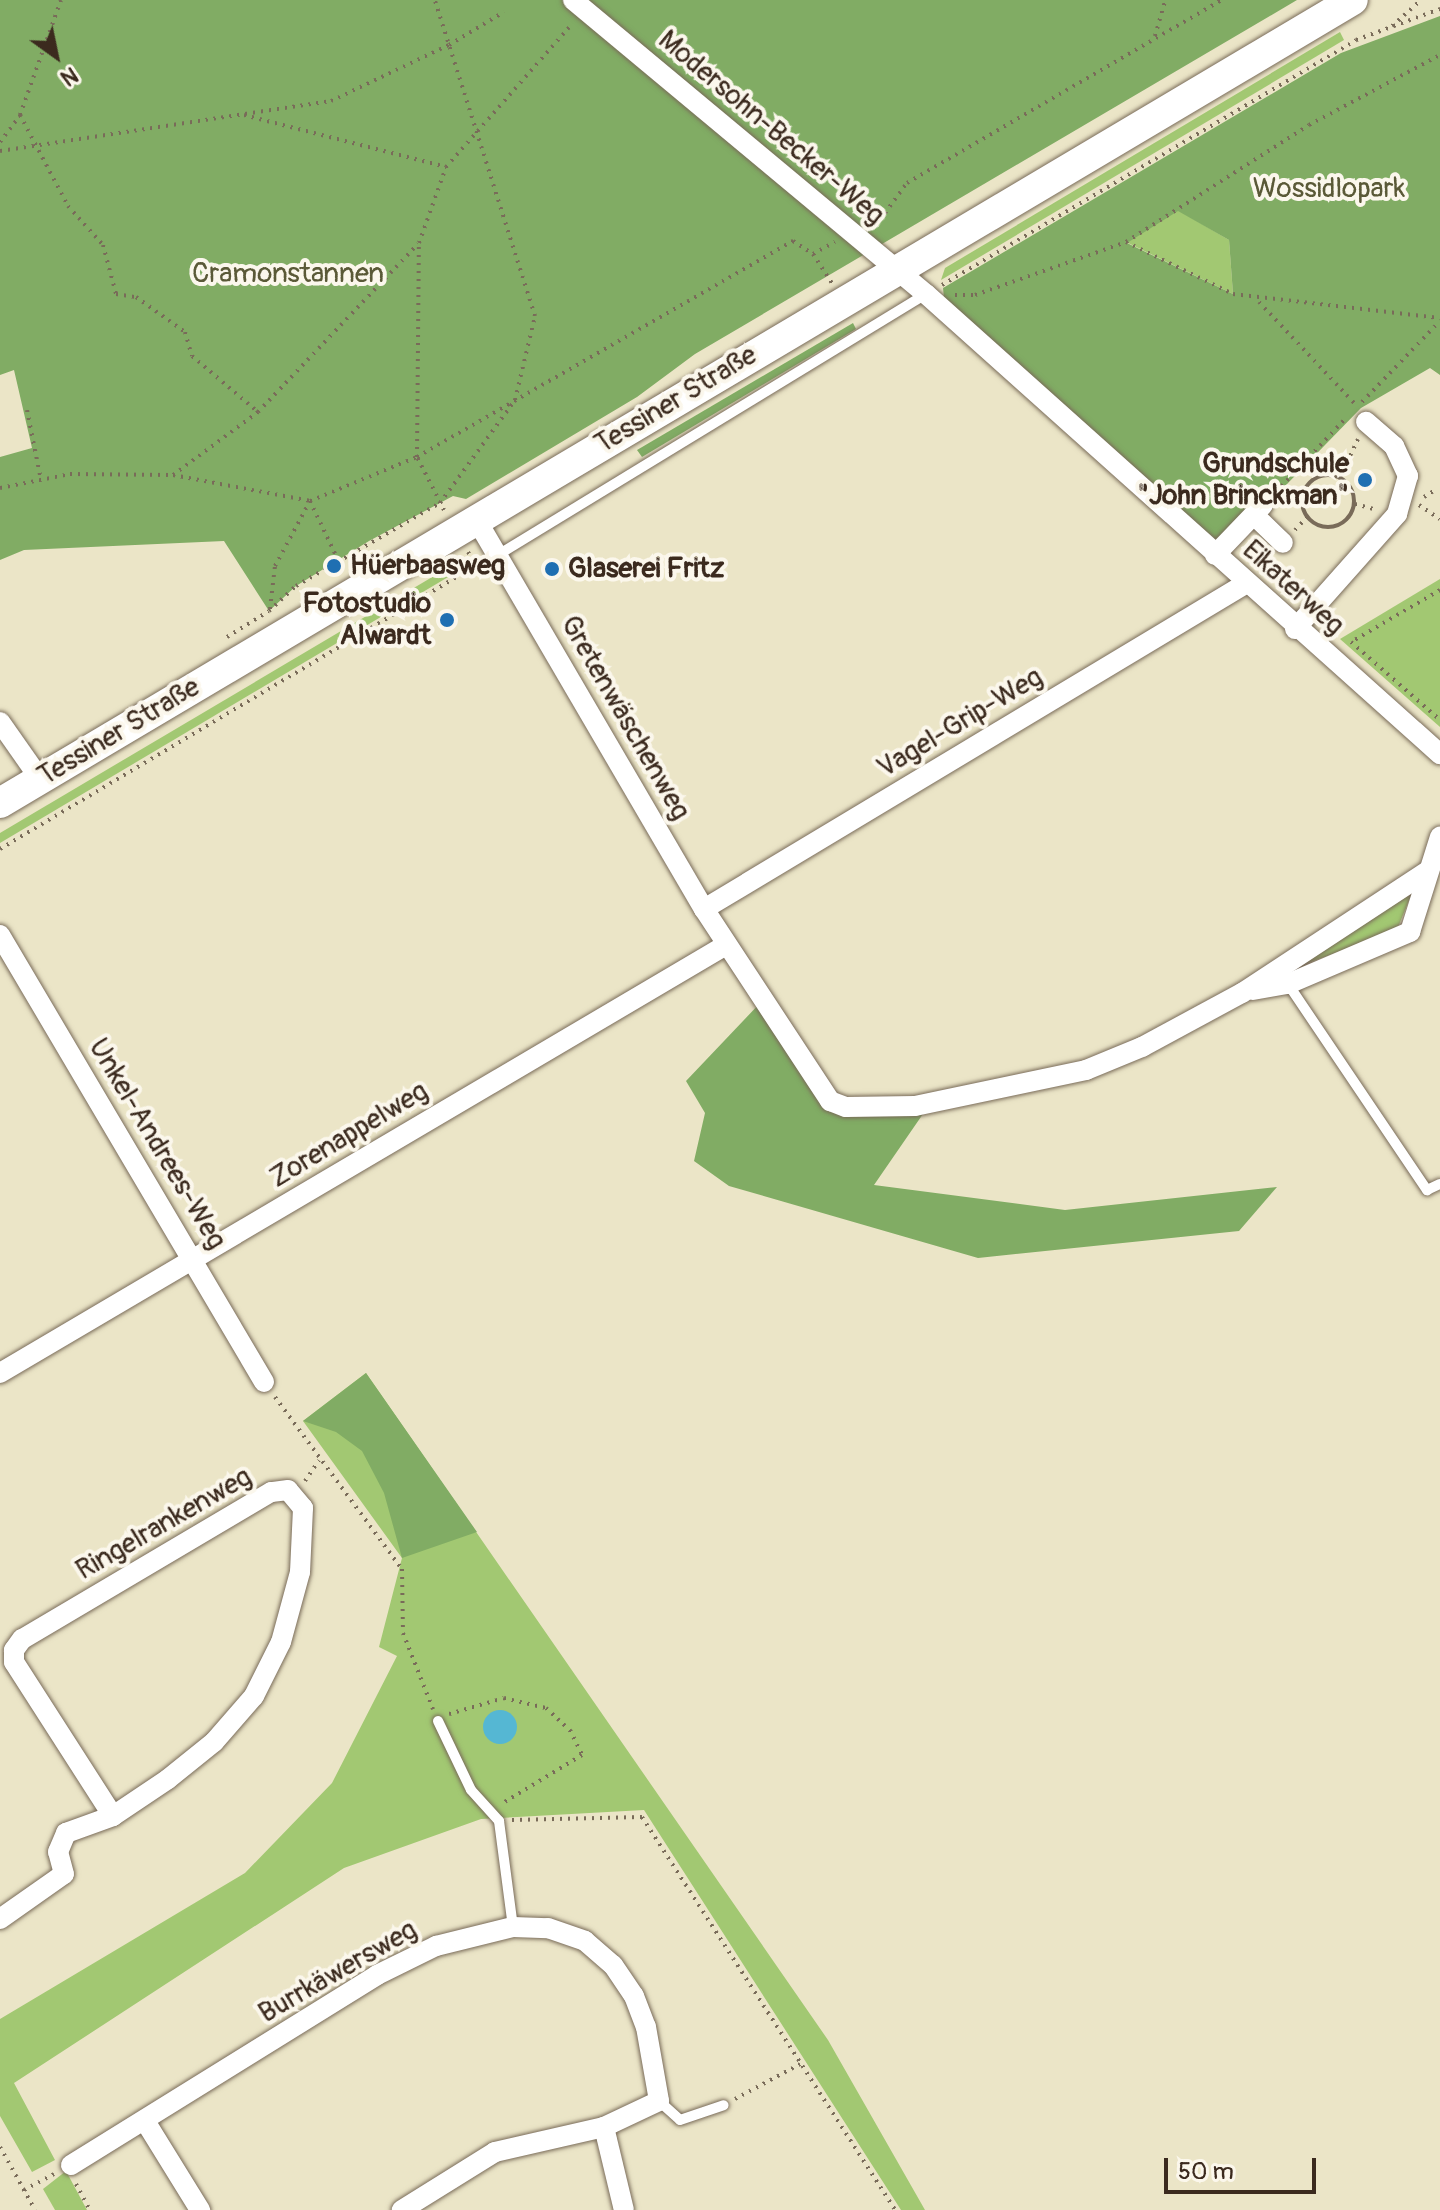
<!DOCTYPE html>
<html>
<head>
<meta charset="utf-8">
<style>
	body { margin:0 }
	#map { position:relative; width:1440px; height:2210px; overflow:hidden; background:#ebe5c7; font-family:Pangolin,sans-serif }
	div>[style] { position:absolute }
	.green>* { inset:0; background:#a2c872 }
	.forest>* { inset:0; background:#81ac64 }
	.water>* { inset:0; background:#55b7d3 }
	.round { border-radius:50% }
	.path>* { height:4px; margin-top:-2px; transform-origin:0; background:repeating-linear-gradient(90deg,#796b59 0 2px,transparent 0 8px) }
	.path>.ring { margin:-2px; padding:0; box-sizing:content-box; background:none; border:4px solid #796b59; border-radius:50% }
	.roads { filter:drop-shadow(0 0 2px #796b59) drop-shadow(0 0 2px #796b59) }
	.lane>* { height:10px; margin:-5px; padding:0 5px; transform-origin:5px; border-radius:5px; background:#fff }
	.street>* { height:20px; margin:-10px; padding:0 10px; transform-origin:10px; border-radius:10px; background:#fff }
	.primary>* { height:30px; margin:-15px; padding:0 15px; transform-origin:15px; border-radius:15px; background:#fff }
	.dots>* { width:22px; height:22px; translate:-50% -50%; box-sizing:border-box; border:4px solid #fbf7ec; border-radius:50% }
	span { translate:-50% -50%; white-space:nowrap; text-align:center; line-height:1.15; -webkit-text-stroke:8px #fbf7ec; paint-order:stroke }
	.street-label { font-size:28px; color:#3b2a1e }
	.park-label { font-size:28px; color:#5a5937 }
	.poi-label { font-size:28px; color:#3b2a1e; font-weight:700 }
	.right { translate:-100% -50%; text-align:right }
	.left { translate:0 -50%; text-align:left }
	.north { position:absolute; left:16px; top:16px; width:80px; height:80px; -webkit-text-stroke:6px #fbf7ec; paint-order:stroke; rotate:147deg; font-size:22px; font-weight:700; line-height:32px; text-align:center; color:#3b2a1e }
	.north::after { content:''; display:block; margin:auto; width:28px; height:36px; background:#3b2a1e; clip-path:polygon(50% 0,100% 100%,50% 72%,0 100%) }
	.scale { position:absolute; left:1164px; top:2158px; width:152px; height:36px; box-sizing:border-box; border:4px solid #3b2a1e; border-top:0; padding-left:10px; font-size:24px; line-height:28px; white-space:nowrap; color:#3b2a1e; -webkit-text-stroke:6px #fbf7ec; paint-order:stroke }
</style>
</head>
<body>
<div id="map">
	<div class="green">
		<i style="clip-path:polygon(1340px 32px,1344px 40px,941px 280px,945px 268px)"></i>
		<i style="clip-path:polygon(1178px 210px,1229px 240px,1233px 294px,1126px 242px)"></i>
		<i style="clip-path:polygon(461px 560px,465px 567px,0 843px,0 833px)"></i>
		<i style="clip-path:polygon(1440px 579px,1440px 727px,1340px 639px)"></i>
		<i style="clip-path:polygon(1412px 893px,1396px 932px,1287px 970px)"></i>
		<i style="clip-path:polygon(366px 1373px,828px 2040px,925px 2210px,901px 2210px,644px 1810px,481px 1819px,344px 1868px,14px 2083px,55px 2160px,32px 2172px,0 2116px,0 2019px,245px 1873px,332px 1783px,397px 1656px,379px 1647px,402px 1558px,303px 1421px)"></i>
		<i style="clip-path:polygon(66px 2171px,87px 2210px,55px 2210px,43px 2189px)"></i>
	</div>
	<div class="forest">
		<i style="clip-path:polygon(0 0,1297px 0,695px 354px,637px 397px,466px 499px,453px 496px,369px 541px,296px 586px,269px 611px,224px 541px,24px 550px,0 560px,0 457px,32px 448px,14px 370px,0 375px)"></i>
		<i style="clip-path:polygon(evenodd,1440px 16px,1440px 375px,1430px 368px,1361px 408px,1220px 553px,944px 298px,943px 288px,1341px 53px,1440px 16px,1178px 211px,1229px 240px,1233px 294px,1127px 243px,1178px 211px)"></i>
		<i style="clip-path:polygon(853px 323px,856px 329px,642px 457px,637px 450px)"></i>
		<i style="clip-path:polygon(762px 1001px,830px 1101px,925px 1111px,874px 1185px,1065px 1210px,1277px 1187px,1239px 1231px,978px 1258px,729px 1186px,694px 1161px,705px 1113px,686px 1081px)"></i>
		<i style="clip-path:polygon(366px 1373px,477px 1532px,402px 1558px,384px 1493px,362px 1451px,336px 1432px,303px 1421px)"></i>
	</div>
	<div class="water">
		<i class="round" style="left:483px;top:1710px;width:34px;height:34px"></i>
	</div>
	<div class="path">
		<i style="left:1392px;top:26px;width:39px;rotate:-42deg"></i>
		<i style="left:1155px;top:36px;width:37px;rotate:-74deg"></i>
		<i style="left:20px;top:115px;width:103px;rotate:62.2deg"></i>
		<i style="left:68px;top:206px;width:52px;rotate:48.1deg"></i>
		<i style="left:103px;top:245px;width:51px;rotate:75.1deg"></i>
		<i style="left:116px;top:294px;width:20px;rotate:9deg"></i>
		<i style="left:136px;top:297px;width:60px;rotate:35.5deg"></i>
		<i style="left:185px;top:332px;width:25px;rotate:74deg"></i>
		<i style="left:192px;top:356px;width:87px;rotate:40.3deg"></i>
		<i style="left:244px;top:115px;width:209px;rotate:14.4deg"></i>
		<i style="left:0;top:142px;width:34px;rotate:-53deg"></i>
		<i style="left:20px;top:115px;width:122px;rotate:-70.4deg"></i>
		<i style="left:0;top:151px;width:335px;rotate:-8.6deg"></i>
		<i style="left:331px;top:101px;width:131px;rotate:-25.4deg"></i>
		<i style="left:449px;top:45px;width:64px;rotate:-31deg"></i>
		<i style="left:871px;top:222px;width:17px;rotate:-33deg"></i>
		<i style="left:885px;top:213px;width:37px;rotate:-54deg"></i>
		<i style="left:907px;top:183px;width:364px;rotate:-30.2deg"></i>
		<i style="left:1126px;top:242px;width:119px;rotate:25.9deg"></i>
		<i style="left:1233px;top:294px;width:208px;rotate:6.6deg"></i>
		<i style="left:813px;top:254px;width:25px;rotate:-29deg"></i>
		<i style="left:942px;top:285px;width:481px;rotate:-30.6deg"></i>
		<i style="left:1356px;top:40px;width:90px;rotate:-20.3deg"></i>
		<i style="left:955px;top:295px;width:20px"></i>
		<i style="left:975px;top:295px;width:160px;rotate:-19.3deg"></i>
		<i style="left:1126px;top:242px;width:217px;rotate:-32.6deg"></i>
		<i style="left:1309px;top:125px;width:149px;rotate:-28.1deg"></i>
		<i style="left:1259px;top:302px;width:143px;rotate:46.7deg"></i>
		<i style="left:1362px;top:402px;width:112px;rotate:-46.1deg"></i>
		<i style="left:27px;top:410px;width:71px;rotate:78.7deg"></i>
		<i class="ring" style="left:1302px;top:475px;width:48px;height:48px"></i>
		<i style="left:173px;top:475px;width:106px;rotate:-36.5deg"></i>
		<i style="left:258px;top:412px;width:232px;rotate:-46.4deg"></i>
		<i style="left:1340px;top:477px;width:42px;rotate:-64.7deg"></i>
		<i style="left:0;top:488px;width:71px;rotate:-11.3deg"></i>
		<i style="left:70px;top:474px;width:103px;rotate:0.6deg"></i>
		<i style="left:173px;top:475px;width:139px;rotate:10.7deg"></i>
		<i style="left:310px;top:501px;width:116px;rotate:-22.4deg"></i>
		<i style="left:417px;top:457px;width:434px;rotate:-29.9deg"></i>
		<i style="left:793px;top:241px;width:24px;rotate:33deg"></i>
		<i style="left:813px;top:254px;width:35px;rotate:57deg"></i>
		<i style="left:1276px;top:492px;width:103px;rotate:-46.6deg"></i>
		<i style="left:1424px;top:497px;width:13px;rotate:-32deg"></i>
		<i style="left:310px;top:501px;width:65px;rotate:64.6deg"></i>
		<i style="left:1355px;top:504px;width:23px;rotate:15deg"></i>
		<i style="left:1419px;top:505px;width:25px;rotate:34deg"></i>
		<i style="left:444px;top:510px;width:59px;rotate:-117deg"></i>
		<i style="left:417px;top:457px;width:214px;rotate:-89.5deg"></i>
		<i style="left:419px;top:243px;width:81px;rotate:-70.4deg"></i>
		<i style="left:446px;top:167px;width:189px;rotate:-48.6deg"></i>
		<i style="left:1295px;top:530px;width:18px;rotate:-47deg"></i>
		<i style="left:468px;top:552px;width:15px;rotate:58deg"></i>
		<i style="left:1440px;top:590px;width:103px;rotate:149.7deg"></i>
		<i style="left:1351px;top:642px;width:118px;rotate:41.2deg"></i>
		<i style="left:270px;top:609px;width:43px;rotate:-83.4deg"></i>
		<i style="left:275px;top:566px;width:74px;rotate:-61.7deg"></i>
		<i style="left:227px;top:637px;width:49px;rotate:-31.8deg"></i>
		<i style="left:269px;top:611px;width:37px;rotate:-43deg"></i>
		<i style="left:296px;top:586px;width:166px;rotate:-30deg"></i>
		<i style="left:440px;top:503px;width:127px;rotate:-53.9deg"></i>
		<i style="left:515px;top:400px;width:86px;rotate:-76.6deg"></i>
		<i style="left:535px;top:316px;width:331px;rotate:-107.6deg"></i>
		<i style="left:0;top:849px;width:553px;rotate:-30.79deg"></i>
		<i style="left:275px;top:1397px;width:214px;rotate:53.6deg"></i>
		<i style="left:402px;top:1569px;width:64px;rotate:89.1deg"></i>
		<i style="left:403px;top:1633px;width:82px;rotate:68.5deg"></i>
		<i style="left:305px;top:1481px;width:25px;rotate:-56deg"></i>
		<i style="left:449px;top:1714px;width:57px;rotate:-16.2deg"></i>
		<i style="left:504px;top:1698px;width:43px;rotate:13.4deg"></i>
		<i style="left:546px;top:1708px;width:33px;rotate:43deg"></i>
		<i style="left:570px;top:1730px;width:28px;rotate:64deg"></i>
		<i style="left:582px;top:1755px;width:95px;rotate:148.8deg"></i>
		<i style="left:512px;top:1820px;width:130px;rotate:-1.3deg"></i>
		<i style="left:642px;top:1817px;width:467px;rotate:57.2deg"></i>
		<i style="left:735px;top:2099px;width:74px;rotate:-28.3deg"></i>
		<i style="left:0;top:2147px;width:72px;rotate:60.9deg"></i>
		<i style="left:76px;top:2184px;width:30px;rotate:62deg"></i>
		<i style="left:24px;top:2190px;width:34px;rotate:-28deg"></i>
	</div>
	<div class="roads">
		<div class="lane">
			<i style="left:498px;top:555px;width:501px;rotate:-31.38deg"></i>
			<i style="left:1288px;top:984px;width:249px;rotate:56deg"></i>
			<i style="left:1427px;top:1190px;width:14px;rotate:-25deg"></i>
			<i style="left:438px;top:1721px;width:76px;rotate:64.4deg"></i>
			<i style="left:471px;top:1790px;width:42px;rotate:47.9deg"></i>
			<i style="left:499px;top:1821px;width:107px;rotate:82.5deg"></i>
			<i style="left:659px;top:2101px;width:28px;rotate:42deg"></i>
			<i style="left:680px;top:2120px;width:46px;rotate:-18.8deg"></i>
		</div>
		<div class="street">
			<i style="left:573px;top:0;width:459px;rotate:39.8deg"></i>
			<i style="left:926px;top:294px;width:690px;rotate:41.83deg"></i>
			<i style="left:1254px;top:515px;width:40px;rotate:44deg"></i>
			<i style="left:476px;top:519px;width:452px;rotate:59.7deg"></i>
			<i style="left:704px;top:909px;width:230px;rotate:56.7deg"></i>
			<i style="left:830px;top:1101px;width:17px;rotate:21deg"></i>
			<i style="left:846px;top:1107px;width:69px;rotate:-0.8deg"></i>
			<i style="left:915px;top:1106px;width:175px;rotate:-11.9deg"></i>
			<i style="left:1086px;top:1070px;width:61px;rotate:-22.3deg"></i>
			<i style="left:1142px;top:1047px;width:114px;rotate:-28.4deg"></i>
			<i style="left:1242px;top:993px;width:222px;rotate:-33.3deg"></i>
			<i style="left:1215px;top:555px;width:69px;rotate:-46.2deg"></i>
			<i style="left:1295px;top:629px;width:154px;rotate:-48.4deg"></i>
			<i style="left:1397px;top:514px;width:40px;rotate:-74deg"></i>
			<i style="left:1408px;top:476px;width:33px;rotate:-115deg"></i>
			<i style="left:1394px;top:446px;width:37px;rotate:-139deg"></i>
			<i style="left:0;top:722px;width:70px;rotate:54.9deg"></i>
			<i style="left:704px;top:909px;width:631px;rotate:-30.99deg"></i>
			<i style="left:0;top:935px;width:519px;rotate:59.43deg"></i>
			<i style="left:1253px;top:990px;width:36px;rotate:-10deg"></i>
			<i style="left:1288px;top:984px;width:133px;rotate:-23.1deg"></i>
			<i style="left:1410px;top:932px;width:100px;rotate:-72.5deg"></i>
			<i style="left:0;top:1373px;width:843px;rotate:-30.52deg"></i>
			<i style="left:0;top:1919px;width:78px;rotate:-35.1deg"></i>
			<i style="left:64px;top:1874px;width:23px;rotate:-105deg"></i>
			<i style="left:58px;top:1852px;width:21px;rotate:-67deg"></i>
			<i style="left:66px;top:1833px;width:50px;rotate:-19.9deg"></i>
			<i style="left:113px;top:1816px;width:66px;rotate:-33.9deg"></i>
			<i style="left:168px;top:1779px;width:59px;rotate:-38.8deg"></i>
			<i style="left:214px;top:1742px;width:61px;rotate:-49deg"></i>
			<i style="left:254px;top:1696px;width:60px;rotate:-63.4deg"></i>
			<i style="left:281px;top:1642px;width:73px;rotate:-74.8deg"></i>
			<i style="left:300px;top:1572px;width:64px;rotate:-87.3deg"></i>
			<i style="left:303px;top:1508px;width:23px;rotate:-130deg"></i>
			<i style="left:288px;top:1490px;width:17px;rotate:173deg"></i>
			<i style="left:271px;top:1492px;width:289px;rotate:149.4deg"></i>
			<i style="left:22px;top:1639px;width:14px;rotate:126deg"></i>
			<i style="left:14px;top:1650px;width:12px;rotate:90deg"></i>
			<i style="left:14px;top:1662px;width:183px;rotate:57.3deg"></i>
			<i style="left:145px;top:2121px;width:105px;rotate:58.3deg"></i>
			<i style="left:604px;top:2127px;width:85px;rotate:76.5deg"></i>
			<i style="left:71px;top:2165px;width:360px;rotate:-31.8deg"></i>
			<i style="left:377px;top:1975px;width:66px;rotate:-26.2deg"></i>
			<i style="left:436px;top:1946px;width:79px;rotate:-13.9deg"></i>
			<i style="left:513px;top:1927px;width:35px;rotate:2deg"></i>
			<i style="left:548px;top:1928px;width:39px;rotate:19deg"></i>
			<i style="left:585px;top:1941px;width:37px;rotate:41deg"></i>
			<i style="left:613px;top:1965px;width:37px;rotate:56deg"></i>
			<i style="left:634px;top:1996px;width:33px;rotate:69deg"></i>
			<i style="left:646px;top:2027px;width:75px;rotate:80deg"></i>
			<i style="left:659px;top:2101px;width:61px;rotate:154.7deg"></i>
			<i style="left:604px;top:2127px;width:112px;rotate:167.1deg"></i>
			<i style="left:495px;top:2152px;width:110px;rotate:148.1deg"></i>
		</div>
		<div class="primary">
			<i style="left:0;top:803px;width:1573px;rotate:-30.69deg"></i>
		</div>
	</div>
	<div class="dots">
		<i style="left:1365px;top:480px;background:#1f6fb2"></i>
		<i style="left:334px;top:566px;background:#1f6fb2"></i>
		<i style="left:552px;top:569px;background:#1f6fb2"></i>
		<i style="left:447px;top:620px;background:#1f6fb2"></i>
	</div>
	<div class="street-label">
		<span style="left:771px;top:128px;rotate:40deg">Modersohn-Becker-Weg</span>
		<span style="left:676px;top:400px;rotate:-31deg">Tessiner Straße</span>
		<span style="left:1293px;top:588px;rotate:42deg">Eikaterweg</span>
		<span style="left:625px;top:718px;rotate:60deg">Gretenwäschenweg</span>
		<span style="left:960px;top:723px;rotate:-31deg">Vagel-Grip-Weg</span>
		<span style="left:119px;top:732px;rotate:-31deg">Tessiner Straße</span>
		<span style="left:349px;top:1135px;rotate:-31deg">Zorenappelweg</span>
		<span style="left:157px;top:1144px;rotate:59deg">Unkel-Andrees-Weg</span>
		<span style="left:164px;top:1524px;rotate:-30deg">Ringelrankenweg</span>
		<span style="left:338px;top:1972px;rotate:-30deg">Burrkäwersweg</span>
	</div>
	<div class="park-label">
		<span style="left:1329px;top:189px">Wossidlopark</span>
		<span style="left:288px;top:274px">Cramonstannen</span>
	</div>
	<div class="poi-label">
		<span class="right" style="left:1349px;top:480px">Grundschule<br>"John Brinckman"</span>
		<span class="left" style="left:350px;top:566px">Hüerbaasweg</span>
		<span class="left" style="left:568px;top:569px">Glaserei Fritz</span>
		<span class="right" style="left:431px;top:620px">Fotostudio<br>Alwardt</span>
	</div>
	<div class="north">N</div>
	<div class="scale">50 m</div>
</div>
</body>
</html>
